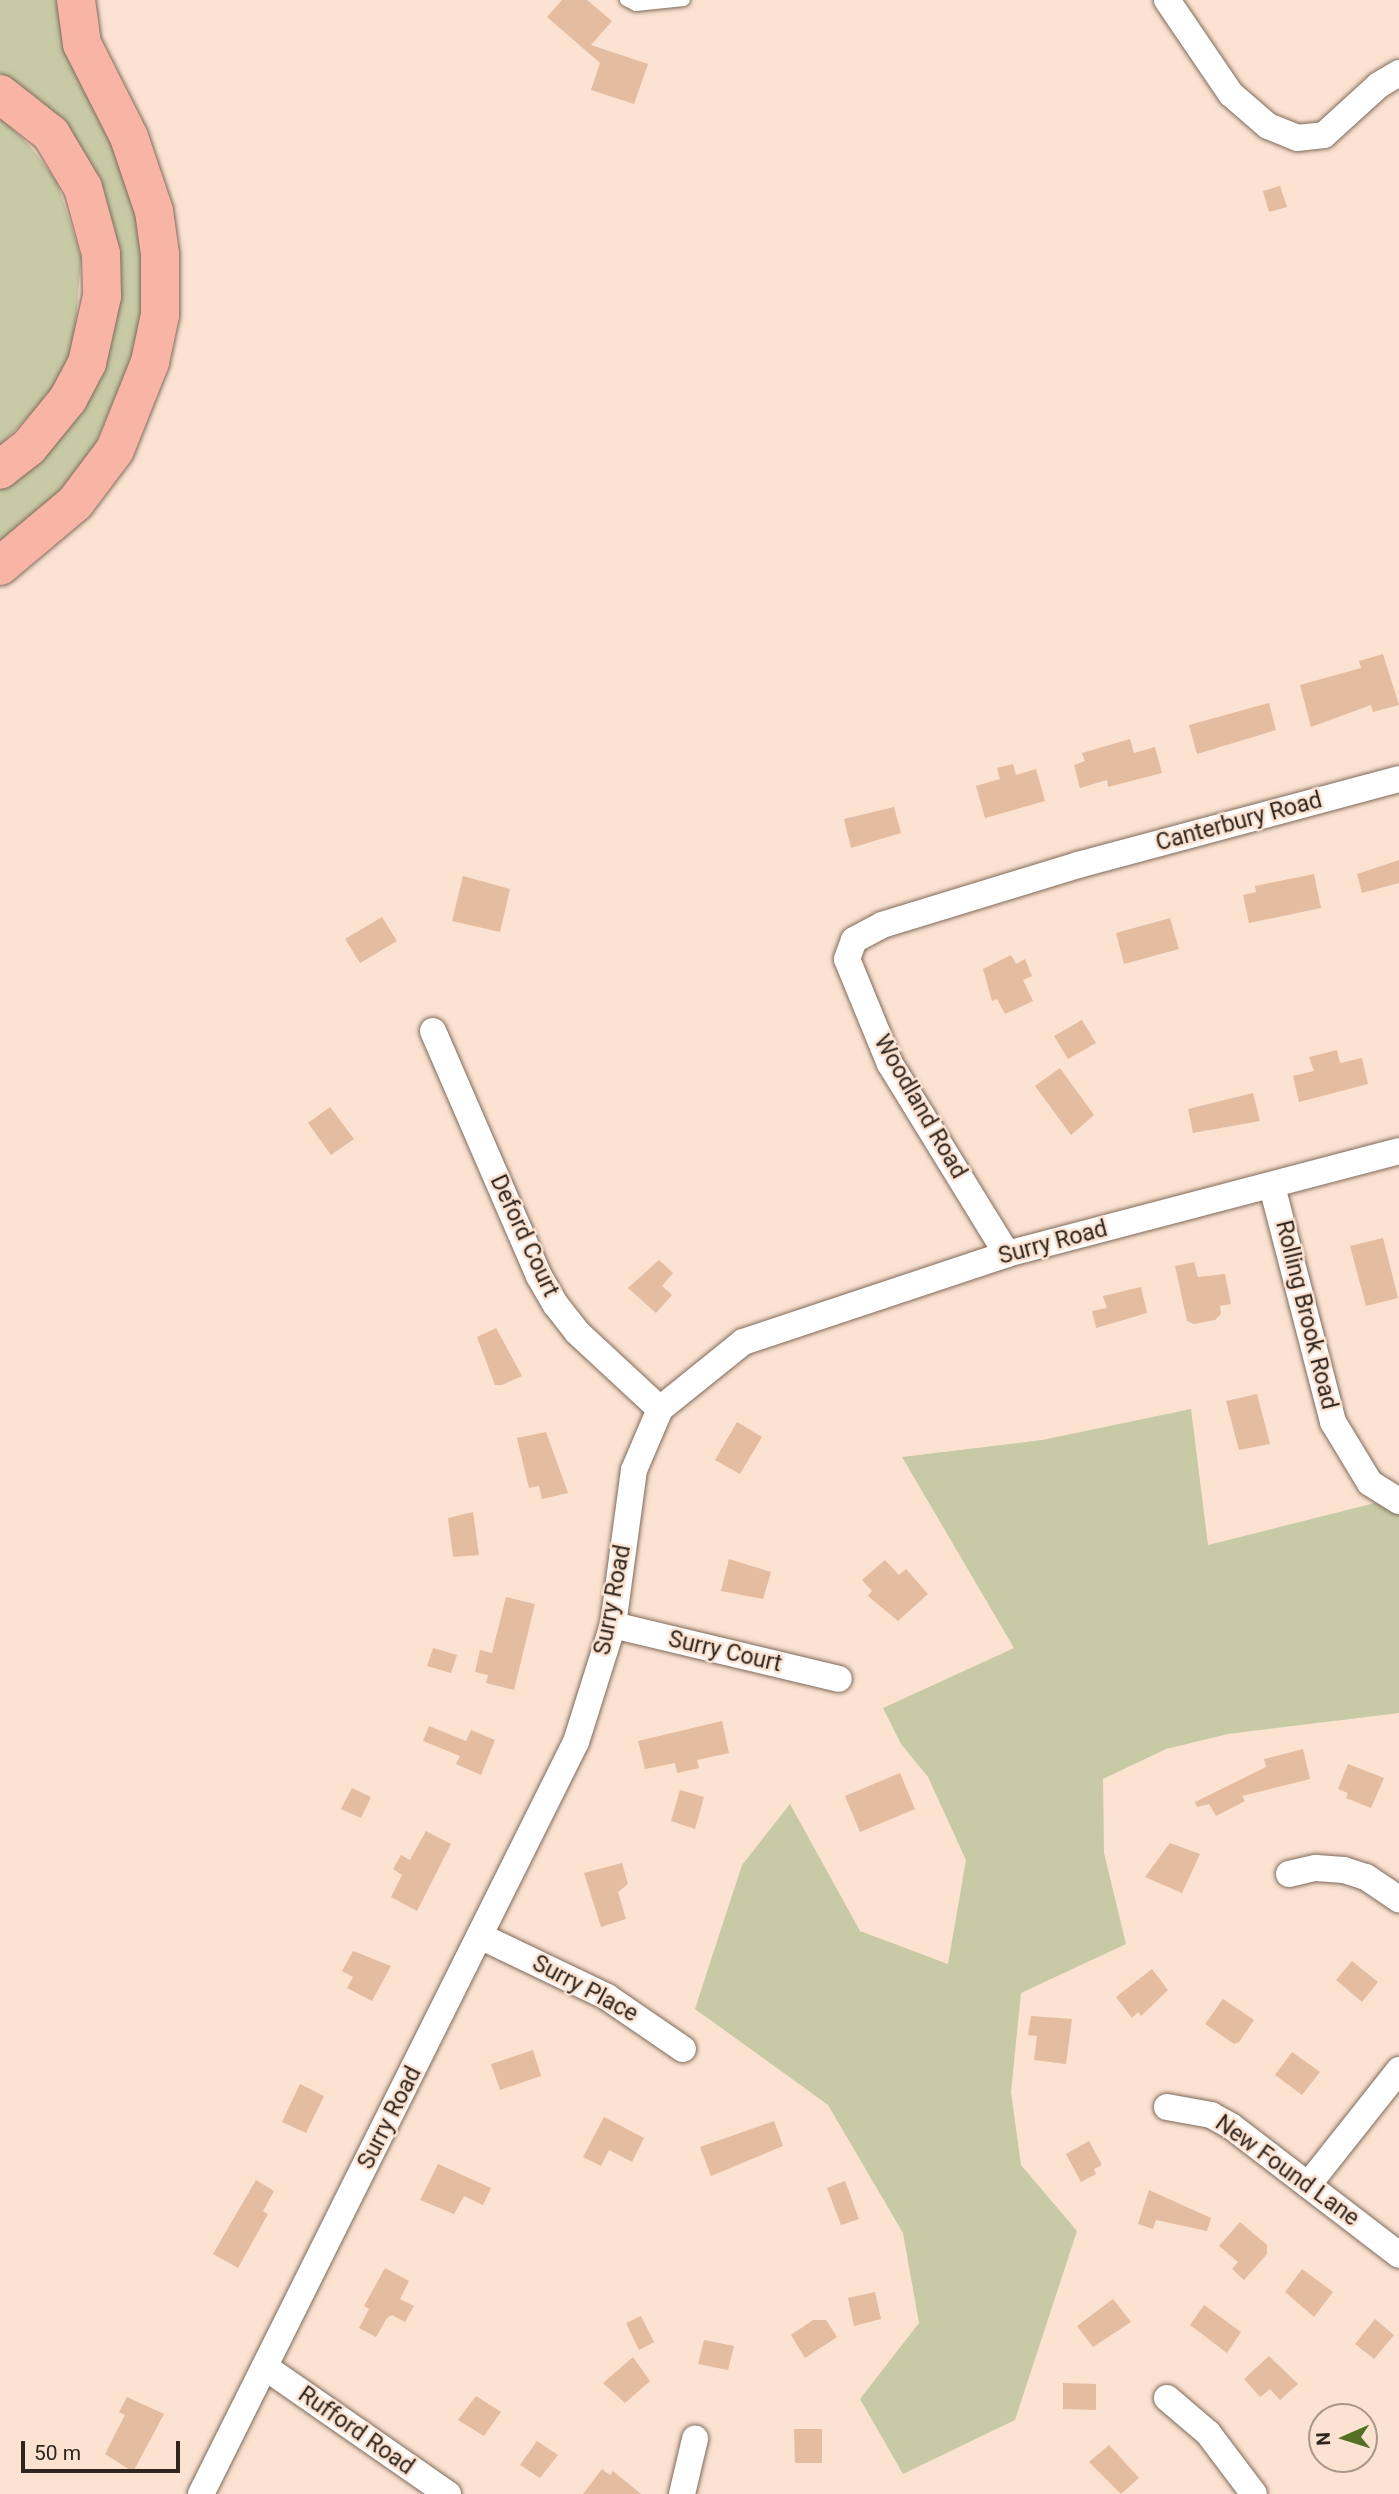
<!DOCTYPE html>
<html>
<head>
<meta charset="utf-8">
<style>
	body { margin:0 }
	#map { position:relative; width:1399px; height:2494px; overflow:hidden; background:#fbe2d1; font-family:Roboto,sans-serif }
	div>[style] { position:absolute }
	.green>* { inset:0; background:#c8caa5 }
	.building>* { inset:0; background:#e4bca0 }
	.roads { filter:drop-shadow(0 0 2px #7f6a5a) drop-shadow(0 0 2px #7f6a5a) }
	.lane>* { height:12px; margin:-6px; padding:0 6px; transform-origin:6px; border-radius:6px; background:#fff }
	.street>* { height:26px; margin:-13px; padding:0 13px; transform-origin:13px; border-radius:13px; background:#fff }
	.highway>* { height:38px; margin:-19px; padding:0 19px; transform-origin:19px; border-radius:19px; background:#f8b5a6 }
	span { translate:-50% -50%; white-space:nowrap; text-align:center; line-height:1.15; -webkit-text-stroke:5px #fbe2d1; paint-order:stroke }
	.street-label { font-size:23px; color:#2f261f }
	.north { position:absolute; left:1308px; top:2403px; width:70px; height:70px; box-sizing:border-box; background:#fbe2d1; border:2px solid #a9978a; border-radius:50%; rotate:267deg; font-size:19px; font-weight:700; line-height:28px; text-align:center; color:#2f261f }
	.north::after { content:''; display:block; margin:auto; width:24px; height:32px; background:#537025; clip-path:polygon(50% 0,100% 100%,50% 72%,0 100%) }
	.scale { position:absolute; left:21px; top:2441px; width:159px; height:32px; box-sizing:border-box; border:4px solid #2f261f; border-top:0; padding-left:9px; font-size:21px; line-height:24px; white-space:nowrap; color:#2f261f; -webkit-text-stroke:5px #fbe2d1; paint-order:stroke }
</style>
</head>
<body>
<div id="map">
	<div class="green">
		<i style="clip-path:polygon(0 0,59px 0,133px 198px,141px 249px,142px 310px,133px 355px,93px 449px,45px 510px,0 547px,0 489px,47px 448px,117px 244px,104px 189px,68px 129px,40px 100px,0 73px)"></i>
		<i style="clip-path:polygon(0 117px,30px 146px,57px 182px,81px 257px,74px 348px,48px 396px,0 446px)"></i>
		<i style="clip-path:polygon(1191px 1409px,1208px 1545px,1399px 1497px,1399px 1713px,1228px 1734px,1166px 1749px,1103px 1779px,1104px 1853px,1126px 1944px,1021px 1993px,1011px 2092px,1021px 2165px,1077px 2231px,1015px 2420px,903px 2474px,860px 2399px,919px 2323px,903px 2233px,828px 2105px,695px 2009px,742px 1865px,790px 1804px,860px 1931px,948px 1964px,966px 1860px,928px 1777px,901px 1744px,883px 1708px,1014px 1648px,902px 1457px,1042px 1440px)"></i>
	</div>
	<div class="building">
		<i style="clip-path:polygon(562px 0,587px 0,612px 21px,591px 45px,648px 64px,634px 104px,591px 90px,600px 63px,547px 17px)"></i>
		<i style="clip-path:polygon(1280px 186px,1287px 207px,1269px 212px,1263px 191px)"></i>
		<i style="clip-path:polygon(1383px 654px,1399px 705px,1373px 712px,1371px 705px,1311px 727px,1300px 685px,1361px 668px,1359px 661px)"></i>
		<i style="clip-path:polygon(1269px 703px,1276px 730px,1197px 754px,1189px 725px)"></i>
		<i style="clip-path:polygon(1130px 739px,1134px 753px,1155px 747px,1162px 773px,1108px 787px,1107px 780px,1080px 788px,1074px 765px,1085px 761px,1082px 753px)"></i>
		<i style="clip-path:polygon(1013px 764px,1016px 775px,1036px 769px,1045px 801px,985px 818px,976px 786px,1000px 779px,997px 768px)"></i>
		<i style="clip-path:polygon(894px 807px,901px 833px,851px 848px,844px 819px)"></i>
		<i style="clip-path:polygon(1399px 860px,1399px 883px,1362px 893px,1357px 874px)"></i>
		<i style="clip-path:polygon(1314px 874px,1321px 908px,1249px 923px,1243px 895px,1256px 892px,1255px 886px)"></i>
		<i style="clip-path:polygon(463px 876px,510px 889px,500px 932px,452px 921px)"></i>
		<i style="clip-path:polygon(382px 917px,397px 941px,360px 963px,345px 939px)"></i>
		<i style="clip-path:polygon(1170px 918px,1179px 949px,1124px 964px,1116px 933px)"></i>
		<i style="clip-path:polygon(1011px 955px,1016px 964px,1025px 959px,1032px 976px,1023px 980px,1033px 1001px,1005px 1014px,997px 999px,992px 1001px,983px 969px)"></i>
		<i style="clip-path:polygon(1082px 1020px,1096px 1043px,1068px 1059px,1054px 1036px)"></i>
		<i style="clip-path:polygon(1337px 1050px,1340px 1063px,1362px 1058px,1368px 1084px,1299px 1102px,1293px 1076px,1314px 1071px,1309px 1057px)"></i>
		<i style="clip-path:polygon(1060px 1068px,1094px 1115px,1071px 1135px,1035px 1086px)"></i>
		<i style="clip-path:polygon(1253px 1093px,1260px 1121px,1193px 1133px,1188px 1109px)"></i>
		<i style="clip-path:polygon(330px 1107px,354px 1139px,331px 1155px,308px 1123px)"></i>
		<i style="clip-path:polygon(1383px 1238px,1398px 1298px,1366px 1306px,1350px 1246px)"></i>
		<i style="clip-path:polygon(659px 1260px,673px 1273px,662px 1286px,672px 1295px,656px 1313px,628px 1288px)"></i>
		<i style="clip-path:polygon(1194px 1262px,1198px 1277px,1225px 1274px,1231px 1304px,1220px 1306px,1221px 1314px,1215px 1320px,1194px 1324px,1187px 1321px,1175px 1266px)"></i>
		<i style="clip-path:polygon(1141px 1287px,1147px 1313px,1096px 1328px,1092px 1311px,1107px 1308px,1103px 1296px)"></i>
		<i style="clip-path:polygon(496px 1328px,522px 1376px,502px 1385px,495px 1385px,477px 1337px)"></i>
		<i style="clip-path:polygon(1257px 1394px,1270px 1444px,1239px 1450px,1226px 1401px)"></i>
		<i style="clip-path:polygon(737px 1422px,762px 1437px,740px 1474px,715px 1460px)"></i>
		<i style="clip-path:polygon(546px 1432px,568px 1493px,542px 1499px,539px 1486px,529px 1488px,517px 1438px)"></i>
		<i style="clip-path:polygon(473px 1512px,479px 1555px,453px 1557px,448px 1518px)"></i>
		<i style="clip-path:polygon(729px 1559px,771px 1572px,763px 1599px,721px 1591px)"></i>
		<i style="clip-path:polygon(885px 1560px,899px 1575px,906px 1569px,928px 1594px,898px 1621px,868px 1596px,872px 1591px,862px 1580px)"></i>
		<i style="clip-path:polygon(506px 1597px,535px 1604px,514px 1690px,486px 1683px,488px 1675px,475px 1672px,480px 1650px,492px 1653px)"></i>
		<i style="clip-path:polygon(433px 1648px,457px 1655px,451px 1673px,427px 1666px)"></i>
		<i style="clip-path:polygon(722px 1721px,729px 1753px,697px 1760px,699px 1768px,677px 1773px,675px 1763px,645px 1769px,638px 1741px)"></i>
		<i style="clip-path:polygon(429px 1726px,466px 1741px,471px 1730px,495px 1740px,481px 1775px,456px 1764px,460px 1756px,423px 1741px)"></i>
		<i style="clip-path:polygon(1303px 1749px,1310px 1779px,1242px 1796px,1245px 1801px,1216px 1816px,1209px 1804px,1197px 1807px,1195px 1802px,1266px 1767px,1264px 1759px)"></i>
		<i style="clip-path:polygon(1348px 1764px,1384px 1778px,1371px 1808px,1346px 1798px,1348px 1793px,1338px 1789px)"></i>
		<i style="clip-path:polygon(900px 1773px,915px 1809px,860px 1832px,845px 1796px)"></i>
		<i style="clip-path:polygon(352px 1788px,371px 1797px,361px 1818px,341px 1809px)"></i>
		<i style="clip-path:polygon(680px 1790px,704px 1797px,695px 1829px,671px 1821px)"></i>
		<i style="clip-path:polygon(426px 1831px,451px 1844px,417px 1911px,391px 1897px,402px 1875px,393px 1869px,401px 1855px,410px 1860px)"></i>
		<i style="clip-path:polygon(1170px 1843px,1200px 1854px,1182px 1893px,1145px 1877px)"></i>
		<i style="clip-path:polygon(622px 1863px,628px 1884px,618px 1892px,626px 1919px,601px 1927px,584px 1873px)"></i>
		<i style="clip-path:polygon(353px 1951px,391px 1966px,372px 2001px,347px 1988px,353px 1977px,342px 1971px)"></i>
		<i style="clip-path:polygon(1352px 1961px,1378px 1982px,1362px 2002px,1336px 1980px)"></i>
		<i style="clip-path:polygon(1152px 1969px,1168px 1990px,1141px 2016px,1138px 2012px,1132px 2018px,1116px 1997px)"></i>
		<i style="clip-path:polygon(1223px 1999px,1254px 2020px,1239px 2042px,1234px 2044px,1205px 2024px)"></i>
		<i style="clip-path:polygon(1031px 2016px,1072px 2019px,1066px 2064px,1034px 2060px,1037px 2036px,1028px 2035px)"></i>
		<i style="clip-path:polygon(533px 2050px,541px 2076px,500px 2090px,491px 2064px)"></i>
		<i style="clip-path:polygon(1292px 2052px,1320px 2072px,1302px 2095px,1275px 2075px)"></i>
		<i style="clip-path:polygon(300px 2084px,324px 2096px,306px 2133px,282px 2122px)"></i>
		<i style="clip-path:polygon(604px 2117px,644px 2138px,632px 2162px,609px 2150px,601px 2166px,583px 2157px)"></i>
		<i style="clip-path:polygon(774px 2121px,783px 2146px,711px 2176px,700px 2147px)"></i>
		<i style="clip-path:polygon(1089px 2141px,1102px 2165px,1094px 2169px,1096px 2174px,1081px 2182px,1066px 2154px)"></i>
		<i style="clip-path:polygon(438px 2164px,491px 2188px,483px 2205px,464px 2196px,454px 2214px,420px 2200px)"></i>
		<i style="clip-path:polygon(256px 2180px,274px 2191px,263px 2211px,268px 2214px,238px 2268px,213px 2254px)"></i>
		<i style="clip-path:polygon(845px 2181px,859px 2219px,841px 2225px,827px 2188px)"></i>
		<i style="clip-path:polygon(1149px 2190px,1211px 2218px,1207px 2231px,1156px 2220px,1153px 2229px,1138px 2224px)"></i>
		<i style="clip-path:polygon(1240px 2222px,1267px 2245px,1267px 2254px,1244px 2280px,1232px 2269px,1238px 2262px,1219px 2246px)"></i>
		<i style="clip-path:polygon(385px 2268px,409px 2281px,400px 2299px,414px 2306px,405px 2322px,392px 2315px,387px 2318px,376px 2337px,359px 2328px,369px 2309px,364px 2306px)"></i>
		<i style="clip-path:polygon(1302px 2269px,1333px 2292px,1314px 2317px,1285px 2292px)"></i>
		<i style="clip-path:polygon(875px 2292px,881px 2319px,854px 2326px,848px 2298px)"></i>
		<i style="clip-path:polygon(1113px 2299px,1131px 2322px,1093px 2347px,1077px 2326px)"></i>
		<i style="clip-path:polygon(1204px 2305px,1241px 2332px,1227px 2353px,1190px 2325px)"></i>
		<i style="clip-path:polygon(641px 2316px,654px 2342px,639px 2350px,626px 2323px)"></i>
		<i style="clip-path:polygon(1375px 2319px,1394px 2335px,1374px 2359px,1355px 2344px)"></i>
		<i style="clip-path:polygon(813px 2320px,826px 2320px,837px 2337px,805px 2358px,791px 2335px)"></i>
		<i style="clip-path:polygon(704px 2340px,734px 2346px,728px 2370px,698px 2364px)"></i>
		<i style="clip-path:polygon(1269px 2356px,1298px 2384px,1280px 2400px,1270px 2389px,1260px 2397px,1244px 2379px)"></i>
		<i style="clip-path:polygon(633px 2357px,650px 2381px,625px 2403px,603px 2383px)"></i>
		<i style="clip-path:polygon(1063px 2383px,1096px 2384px,1096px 2410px,1063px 2409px)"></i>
		<i style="clip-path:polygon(476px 2396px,501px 2412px,484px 2436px,458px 2420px)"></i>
		<i style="clip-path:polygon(127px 2397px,164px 2414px,133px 2472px,105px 2454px,125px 2415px,119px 2412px)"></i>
		<i style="clip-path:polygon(794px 2429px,822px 2429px,822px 2463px,795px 2463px)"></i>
		<i style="clip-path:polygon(537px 2441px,558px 2455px,540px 2478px,520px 2465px)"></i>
		<i style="clip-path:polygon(1109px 2445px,1139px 2478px,1121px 2494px,1089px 2462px)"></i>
		<i style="clip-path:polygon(602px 2469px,610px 2475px,613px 2471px,641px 2494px,583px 2494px)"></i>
	</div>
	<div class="roads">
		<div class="lane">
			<i style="left:626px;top:0;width:11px;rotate:27deg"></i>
			<i style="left:636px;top:5px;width:48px;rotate:-5.9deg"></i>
		</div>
		<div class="street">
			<i style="left:1167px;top:0;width:114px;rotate:55.8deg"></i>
			<i style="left:1231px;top:94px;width:49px;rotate:40.9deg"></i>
			<i style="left:1268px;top:126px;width:31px;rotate:22deg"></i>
			<i style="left:1297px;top:138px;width:27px;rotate:-6deg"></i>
			<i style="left:1324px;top:135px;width:74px;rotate:-42.3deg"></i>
			<i style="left:1379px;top:85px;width:23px;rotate:-31deg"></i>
			<i style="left:433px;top:1031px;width:267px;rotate:66.6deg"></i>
			<i style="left:539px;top:1276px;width:34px;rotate:60deg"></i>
			<i style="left:556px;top:1305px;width:34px;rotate:52deg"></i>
			<i style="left:577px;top:1332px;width:113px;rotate:42.9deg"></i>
			<i style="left:1272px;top:1186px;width:244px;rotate:75.5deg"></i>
			<i style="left:1333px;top:1422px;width:71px;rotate:58.8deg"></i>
			<i style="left:1370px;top:1483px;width:34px;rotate:32deg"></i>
			<i style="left:1007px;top:1254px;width:223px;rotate:-121.6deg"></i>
			<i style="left:890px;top:1064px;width:113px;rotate:-112.3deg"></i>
			<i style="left:847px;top:959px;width:20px;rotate:-70deg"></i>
			<i style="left:854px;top:940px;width:32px;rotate:-28deg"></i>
			<i style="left:882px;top:925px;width:205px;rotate:-17deg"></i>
			<i style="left:1078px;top:865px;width:332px;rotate:-15deg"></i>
			<i style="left:613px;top:1625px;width:232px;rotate:13.4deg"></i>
			<i style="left:1289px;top:1874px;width:28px;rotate:-13deg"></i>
			<i style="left:1316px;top:1868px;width:28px;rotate:4deg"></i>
			<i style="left:1344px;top:1870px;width:23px;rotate:18deg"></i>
			<i style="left:1366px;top:1877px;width:40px;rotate:34deg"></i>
			<i style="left:482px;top:1937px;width:139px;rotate:25.6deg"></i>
			<i style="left:607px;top:1997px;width:92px;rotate:34.4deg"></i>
			<i style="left:1167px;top:2107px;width:45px;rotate:10.3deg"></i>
			<i style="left:1211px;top:2115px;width:23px;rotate:29deg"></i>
			<i style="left:1231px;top:2126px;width:212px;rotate:37.5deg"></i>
			<i style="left:1308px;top:2185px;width:147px;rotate:-51.6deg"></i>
			<i style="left:265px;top:2367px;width:223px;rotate:34.8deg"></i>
			<i style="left:1167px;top:2398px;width:54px;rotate:40.5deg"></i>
			<i style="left:1208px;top:2433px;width:76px;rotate:53deg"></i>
			<i style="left:201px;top:2494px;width:840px;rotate:-63.5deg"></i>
			<i style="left:576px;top:1742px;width:123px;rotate:-72.5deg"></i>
			<i style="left:613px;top:1625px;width:156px;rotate:-82.3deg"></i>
			<i style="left:634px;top:1470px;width:66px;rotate:-66.9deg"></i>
			<i style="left:660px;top:1409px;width:107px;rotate:-38.9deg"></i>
			<i style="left:743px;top:1342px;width:278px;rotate:-18.4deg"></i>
			<i style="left:1007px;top:1254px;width:405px;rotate:-14.7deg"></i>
			<i style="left:682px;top:2494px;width:57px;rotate:-76.7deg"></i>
		</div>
		<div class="highway">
			<i style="left:0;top:94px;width:65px;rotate:38.1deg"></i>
			<i style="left:51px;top:134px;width:63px;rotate:59.3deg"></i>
			<i style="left:83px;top:188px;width:68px;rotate:74.7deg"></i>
			<i style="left:101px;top:254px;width:42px;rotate:88.6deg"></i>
			<i style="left:102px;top:296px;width:69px;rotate:102.6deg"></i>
			<i style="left:87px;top:363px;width:41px;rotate:117.8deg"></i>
			<i style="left:68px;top:399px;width:62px;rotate:129.1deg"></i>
			<i style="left:29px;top:447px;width:37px;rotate:142deg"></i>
			<i style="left:0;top:566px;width:98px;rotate:-40deg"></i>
			<i style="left:75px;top:503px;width:66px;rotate:-53deg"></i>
			<i style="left:115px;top:450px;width:95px;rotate:-68.3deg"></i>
			<i style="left:150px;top:362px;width:48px;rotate:-78deg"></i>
			<i style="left:160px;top:315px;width:61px;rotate:-90deg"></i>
			<i style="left:160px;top:254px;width:43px;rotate:-97.9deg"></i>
			<i style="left:154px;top:211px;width:78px;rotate:-108.7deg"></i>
			<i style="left:129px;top:137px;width:104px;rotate:-116.8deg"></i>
			<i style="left:82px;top:44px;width:44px;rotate:-97.8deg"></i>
		</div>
	</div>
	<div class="street-label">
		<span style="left:1239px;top:822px;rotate:-15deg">Canterbury Road</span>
		<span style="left:920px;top:1107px;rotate:60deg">Woodland Road</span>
		<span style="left:524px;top:1236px;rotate:65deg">Deford Court</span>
		<span style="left:1053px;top:1243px;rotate:-15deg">Surry Road</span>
		<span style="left:1306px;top:1315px;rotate:76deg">Rolling Brook Road</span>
		<span style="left:613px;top:1600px;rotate:-79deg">Surry Road</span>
		<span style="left:725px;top:1652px;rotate:13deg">Surry Court</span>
		<span style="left:585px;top:1989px;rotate:28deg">Surry Place</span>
		<span style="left:390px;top:2118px;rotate:-63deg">Surry Road</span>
		<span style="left:1287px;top:2171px;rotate:36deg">New Found Lane</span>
		<span style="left:356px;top:2431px;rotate:35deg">Rufford Road</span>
	</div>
	<div class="north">N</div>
	<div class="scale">50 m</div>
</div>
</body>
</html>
